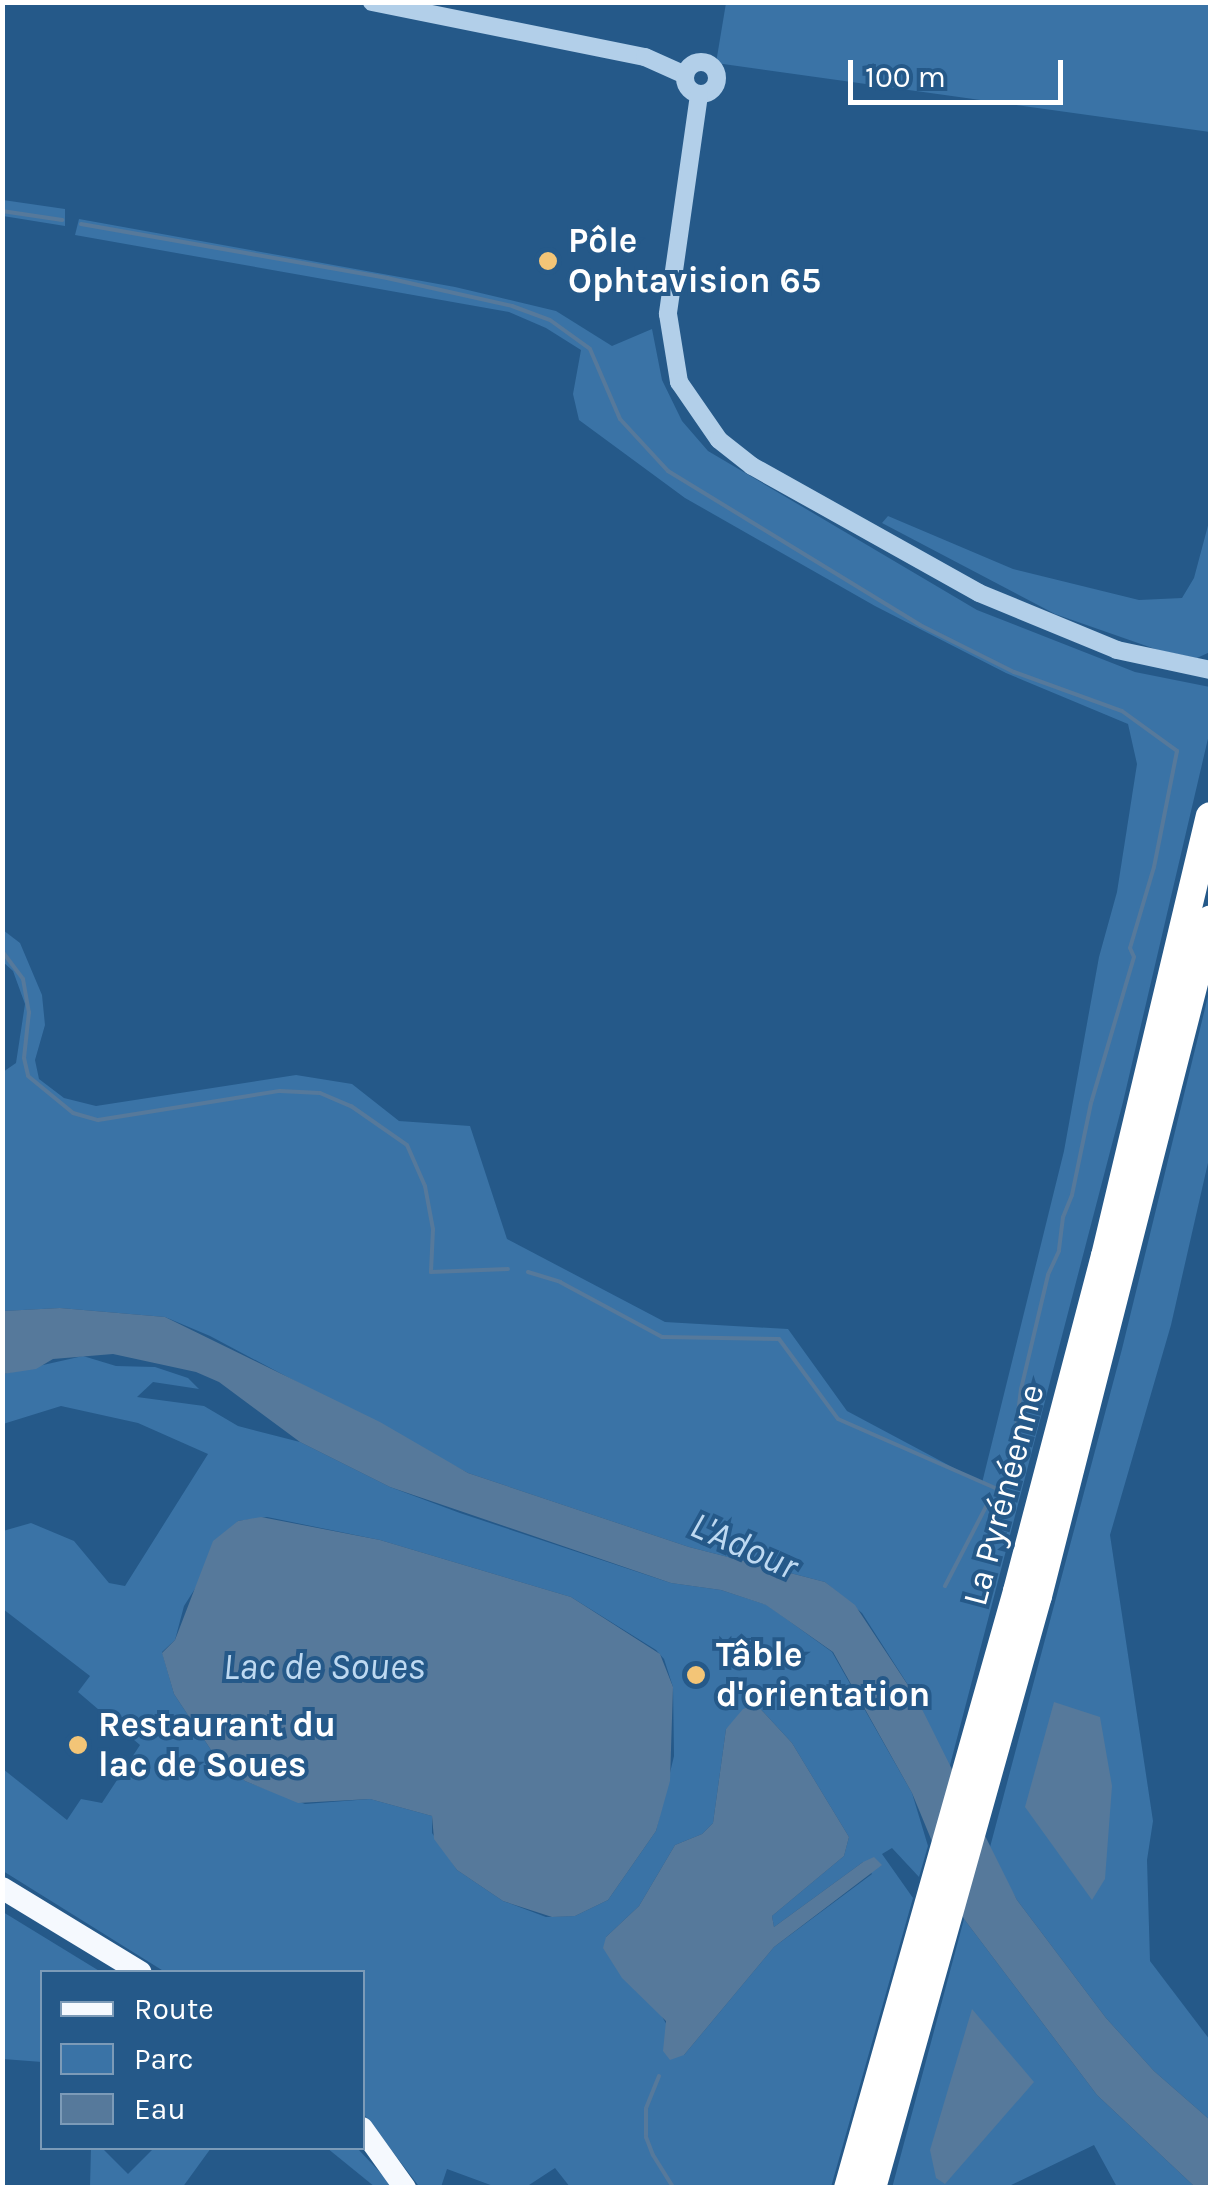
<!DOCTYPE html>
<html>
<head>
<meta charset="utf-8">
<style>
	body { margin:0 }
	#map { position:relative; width:1213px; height:2190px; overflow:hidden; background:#255989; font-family:Karla,sans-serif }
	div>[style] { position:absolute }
	.green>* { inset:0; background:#3a73a6 }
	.water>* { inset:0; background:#56799b }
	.stream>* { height:4px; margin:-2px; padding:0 2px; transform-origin:2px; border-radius:2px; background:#56799b }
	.minor>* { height:18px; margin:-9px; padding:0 9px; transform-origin:9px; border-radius:9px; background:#b2cfe9 }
	.minor>.ring { margin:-9px; padding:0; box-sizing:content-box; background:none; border:18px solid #b2cfe9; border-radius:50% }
	.major>* { height:22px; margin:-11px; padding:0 11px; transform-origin:11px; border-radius:11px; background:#f5f9fe }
	.highway>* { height:28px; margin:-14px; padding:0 14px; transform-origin:14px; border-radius:14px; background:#fff }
	.dots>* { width:28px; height:28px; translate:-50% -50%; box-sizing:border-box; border:5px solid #255989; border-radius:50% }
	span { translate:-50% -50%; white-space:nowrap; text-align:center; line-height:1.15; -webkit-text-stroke:8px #255989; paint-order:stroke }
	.poi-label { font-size:35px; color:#fff; font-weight:700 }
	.left { translate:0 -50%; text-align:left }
	.street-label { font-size:35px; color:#fff }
	.water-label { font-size:38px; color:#bed9f1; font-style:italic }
	.frame { position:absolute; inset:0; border:5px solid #fff; pointer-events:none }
	.legend { position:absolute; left:40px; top:1970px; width:325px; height:180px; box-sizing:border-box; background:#255989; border:2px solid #7c9bb8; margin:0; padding:12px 18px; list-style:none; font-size:30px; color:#fff }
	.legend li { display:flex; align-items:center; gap:20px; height:50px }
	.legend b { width:50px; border:2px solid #7c9bb8 }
	.scale { position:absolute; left:848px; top:60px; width:215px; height:45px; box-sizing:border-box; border:5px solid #fff; border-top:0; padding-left:12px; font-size:30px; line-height:35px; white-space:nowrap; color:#fff; -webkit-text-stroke:8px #255989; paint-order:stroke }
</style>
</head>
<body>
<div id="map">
	<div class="green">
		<i style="clip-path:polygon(726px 3px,1210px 3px,1210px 132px,716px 63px)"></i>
		<i style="clip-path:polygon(3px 200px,65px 209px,65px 226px,3px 216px)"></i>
		<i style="clip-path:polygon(79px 219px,455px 287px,556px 311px,612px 346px,652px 329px,662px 380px,682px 421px,708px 451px,977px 610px,1135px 672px,1210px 687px,1210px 730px,1123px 1102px,949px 1769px,917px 1699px,862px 1613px,825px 1582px,689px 1547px,468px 1473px,210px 1336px,165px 1317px,60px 1308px,3px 1311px,3px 1072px,16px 1063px,25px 1004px,13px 971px,3px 962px,3px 930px,20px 943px,42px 995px,45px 1025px,35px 1060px,39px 1079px,64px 1098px,96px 1106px,296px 1075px,352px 1084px,399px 1121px,470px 1126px,507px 1239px,665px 1322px,788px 1329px,847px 1411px,982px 1483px,1064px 1151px,1099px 957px,1117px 892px,1137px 764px,1128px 724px,1006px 673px,875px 606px,685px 498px,579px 420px,573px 394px,581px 350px,546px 328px,509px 312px,75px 235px)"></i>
		<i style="clip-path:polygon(888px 516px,1013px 569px,1139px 600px,1182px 598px,1194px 578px,1210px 518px,1210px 652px,1197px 658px,1158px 650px,1055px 614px,882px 523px)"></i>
		<i style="clip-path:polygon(1210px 988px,1210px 1154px,1171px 1325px,1110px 1535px,1153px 1821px,1147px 1860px,1150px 1961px,1210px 2040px,1210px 2120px,1154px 2071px,1106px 2018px,1017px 1900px,989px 1851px,1122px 1349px)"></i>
		<i style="clip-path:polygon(evenodd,83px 1356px,116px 1366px,155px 1367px,188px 1378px,199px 1389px,153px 1382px,137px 1397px,204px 1406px,238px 1426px,300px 1442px,390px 1487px,460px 1513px,671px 1583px,721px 1590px,767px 1605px,832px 1652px,912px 1793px,928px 1846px,919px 1877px,892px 1848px,882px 1854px,913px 1898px,831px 2187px,570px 2187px,555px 2168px,526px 2187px,496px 2187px,447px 2169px,441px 2187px,418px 2185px,363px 2113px,362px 1972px,165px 1972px,3px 1871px,3px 1769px,67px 1820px,81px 1799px,102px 1803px,140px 1745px,78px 1692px,90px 1676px,3px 1609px,3px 1531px,31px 1523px,74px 1541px,109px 1583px,125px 1586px,208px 1454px,138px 1423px,61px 1406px,3px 1424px,3px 1374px,83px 1356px,267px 1517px,380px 1540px,571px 1597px,656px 1650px,664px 1659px,673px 1687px,674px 1756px,656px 1831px,608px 1900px,575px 1916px,546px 1917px,503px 1901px,457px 1870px,432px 1833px,432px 1816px,370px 1799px,305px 1804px,245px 1781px,215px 1756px,174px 1694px,162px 1652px,175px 1640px,184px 1606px,238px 1521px,267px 1517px,83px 1356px,756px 1704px,792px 1743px,849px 1837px,844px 1856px,772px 1916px,774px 1927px,863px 1862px,872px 1874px,774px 1947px,684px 2055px,660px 2013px,606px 1937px,639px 1906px,675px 1845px,702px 1834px,713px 1823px,726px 1729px,756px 1704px)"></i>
		<i style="clip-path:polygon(3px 1912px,101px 1972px,42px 1972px,42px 2062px,3px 2059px)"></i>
		<i style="clip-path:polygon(964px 1919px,1097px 2095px,1195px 2187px,1117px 2187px,1094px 2145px,1007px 2187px,892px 2188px)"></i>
		<i style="clip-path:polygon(91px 2148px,102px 2148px,128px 2174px,154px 2148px,211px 2148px,182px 2188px,90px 2187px)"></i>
		<i style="clip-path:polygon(327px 2148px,357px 2148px,394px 2187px,375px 2187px)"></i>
	</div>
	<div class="water">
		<i style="clip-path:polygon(60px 1308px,165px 1317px,380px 1422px,468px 1473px,689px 1547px,825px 1582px,855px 1605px,917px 1699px,1017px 1900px,1106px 2018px,1154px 2071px,1210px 2120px,1210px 2187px,1195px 2187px,1097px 2095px,964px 1919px,912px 1793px,833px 1652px,766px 1605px,721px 1590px,671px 1583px,390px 1487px,300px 1442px,219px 1382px,196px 1372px,113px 1354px,53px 1359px,36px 1369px,3px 1374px,3px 1311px)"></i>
		<i style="clip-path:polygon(261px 1517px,380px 1540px,571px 1597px,660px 1654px,673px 1687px,670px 1781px,656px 1831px,608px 1900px,575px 1916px,552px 1917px,503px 1901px,457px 1870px,434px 1839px,432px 1816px,370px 1799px,298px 1803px,245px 1781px,215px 1756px,174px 1694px,162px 1653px,175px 1640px,213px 1541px,238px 1521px)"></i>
		<i style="clip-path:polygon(1054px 1702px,1100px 1717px,1112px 1786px,1105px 1879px,1092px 1900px,1025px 1807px)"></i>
		<i style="clip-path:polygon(756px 1704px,792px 1743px,849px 1837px,844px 1856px,772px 1916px,774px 1927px,863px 1862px,874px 1857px,882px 1865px,774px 1947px,684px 2055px,670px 2060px,663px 2051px,666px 2021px,622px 1978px,603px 1948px,606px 1937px,639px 1906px,675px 1845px,702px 1834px,713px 1823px,726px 1729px,743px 1709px)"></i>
		<i style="clip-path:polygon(972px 2009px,1034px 2082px,945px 2184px,936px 2178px,930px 2150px)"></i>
	</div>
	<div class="stream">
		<i style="left:2px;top:211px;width:61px;rotate:8.5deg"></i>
		<i style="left:81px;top:224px;width:311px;rotate:10deg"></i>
		<i style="left:387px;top:278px;width:128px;rotate:12.6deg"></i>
		<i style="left:512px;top:306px;width:40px;rotate:20.2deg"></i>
		<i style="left:550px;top:320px;width:49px;rotate:35.9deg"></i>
		<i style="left:590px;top:349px;width:76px;rotate:66.8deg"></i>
		<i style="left:620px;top:419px;width:71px;rotate:47.3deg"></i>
		<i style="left:668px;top:471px;width:295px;rotate:31.4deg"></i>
		<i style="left:920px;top:625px;width:105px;rotate:26.6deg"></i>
		<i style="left:1014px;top:672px;width:115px;rotate:19.9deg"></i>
		<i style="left:1122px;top:711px;width:68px;rotate:36deg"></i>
		<i style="left:1177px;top:751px;width:118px;rotate:101.2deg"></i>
		<i style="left:1154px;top:867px;width:84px;rotate:106.5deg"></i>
		<i style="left:1130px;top:948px;width:10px;rotate:66deg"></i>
		<i style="left:1134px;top:957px;width:152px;rotate:106.4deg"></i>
		<i style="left:1091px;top:1103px;width:94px;rotate:101.7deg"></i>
		<i style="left:1072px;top:1195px;width:24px;rotate:112deg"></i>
		<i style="left:1063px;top:1217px;width:34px;rotate:97deg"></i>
		<i style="left:1059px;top:1251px;width:26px;rotate:115deg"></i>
		<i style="left:1048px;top:1275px;width:117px;rotate:103.3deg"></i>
		<i style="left:1021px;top:1389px;width:39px;rotate:97deg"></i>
		<i style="left:2px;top:951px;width:35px;rotate:53deg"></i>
		<i style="left:23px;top:979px;width:34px;rotate:80deg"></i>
		<i style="left:29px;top:1012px;width:46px;rotate:96.2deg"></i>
		<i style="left:24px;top:1058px;width:18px;rotate:77deg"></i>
		<i style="left:28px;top:1076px;width:58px;rotate:39.4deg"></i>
		<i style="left:73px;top:1113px;width:26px;rotate:16deg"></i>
		<i style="left:98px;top:1120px;width:184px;rotate:-9.1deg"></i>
		<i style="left:280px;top:1091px;width:40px;rotate:2.9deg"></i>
		<i style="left:320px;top:1093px;width:34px;rotate:23deg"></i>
		<i style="left:351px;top:1106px;width:68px;rotate:34.9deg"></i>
		<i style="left:407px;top:1145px;width:45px;rotate:66.3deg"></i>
		<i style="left:425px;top:1186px;width:44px;rotate:79.5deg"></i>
		<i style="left:433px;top:1229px;width:43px;rotate:92.7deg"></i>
		<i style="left:431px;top:1272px;width:77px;rotate:-2.2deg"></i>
		<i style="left:528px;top:1272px;width:34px;rotate:17deg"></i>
		<i style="left:560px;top:1282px;width:116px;rotate:28.3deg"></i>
		<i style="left:662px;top:1337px;width:117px;rotate:1deg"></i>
		<i style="left:779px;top:1339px;width:99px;rotate:53.6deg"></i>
		<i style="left:838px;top:1419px;width:171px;rotate:23.7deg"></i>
		<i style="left:945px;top:1586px;width:98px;rotate:-62.7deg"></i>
		<i style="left:659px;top:2076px;width:35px;rotate:112deg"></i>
		<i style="left:646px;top:2109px;width:28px;rotate:90deg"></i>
		<i style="left:646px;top:2137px;width:19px;rotate:69deg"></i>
		<i style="left:653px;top:2155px;width:39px;rotate:58deg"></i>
	</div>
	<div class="minor">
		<i style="left:372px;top:2px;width:278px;rotate:11.4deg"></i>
		<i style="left:645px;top:57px;width:44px;rotate:24.2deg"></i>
		<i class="ring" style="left:685px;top:62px;width:14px;height:14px"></i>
		<i style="left:699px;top:95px;width:221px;rotate:98.1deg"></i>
		<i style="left:668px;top:314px;width:69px;rotate:80.8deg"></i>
		<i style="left:679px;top:382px;width:70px;rotate:55.4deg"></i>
		<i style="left:719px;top:440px;width:42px;rotate:38.2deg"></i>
		<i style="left:752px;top:466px;width:260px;rotate:29.2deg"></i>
		<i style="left:979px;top:593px;width:149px;rotate:22.4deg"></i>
		<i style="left:1117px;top:650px;width:95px;rotate:12.1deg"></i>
	</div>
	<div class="major">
		<i style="left:2px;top:1888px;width:162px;rotate:31.3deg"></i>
		<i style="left:362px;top:2128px;width:74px;rotate:54.4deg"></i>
	</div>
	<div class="highway">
		<i style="left:848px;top:2188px;width:620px;rotate:-74.19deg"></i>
		<i style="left:1017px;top:1591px;width:346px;rotate:-75.3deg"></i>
		<i style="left:1105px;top:1256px;width:452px;rotate:-76.6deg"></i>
		<i style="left:872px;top:2188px;width:615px;rotate:-74.34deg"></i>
		<i style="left:1038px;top:1596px;width:698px;rotate:-75.72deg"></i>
	</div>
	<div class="dots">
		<i style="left:548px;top:261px;background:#f3c577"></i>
		<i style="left:696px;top:1675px;background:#f3c577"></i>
		<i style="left:78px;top:1745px;background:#f3c577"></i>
	</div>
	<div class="poi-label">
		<span class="left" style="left:568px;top:261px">Pôle<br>Ophtavision 65</span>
		<span class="left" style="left:716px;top:1675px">Tâble<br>d'orientation</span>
		<span class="left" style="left:98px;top:1745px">Restaurant du<br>lac de Soues</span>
	</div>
	<div class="street-label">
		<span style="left:1004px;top:1495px;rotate:-75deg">La Pyrénéenne</span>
	</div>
	<div class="water-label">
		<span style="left:744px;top:1546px;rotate:24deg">L'Adour</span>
		<span style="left:324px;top:1667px">Lac de Soues</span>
	</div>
	<div class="frame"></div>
	<ul class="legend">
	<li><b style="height:12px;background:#f5f9fe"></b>Route</li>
	<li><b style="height:28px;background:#3a73a6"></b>Parc</li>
	<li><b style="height:28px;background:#56799b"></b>Eau</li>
	</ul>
	<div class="scale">100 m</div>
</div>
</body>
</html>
